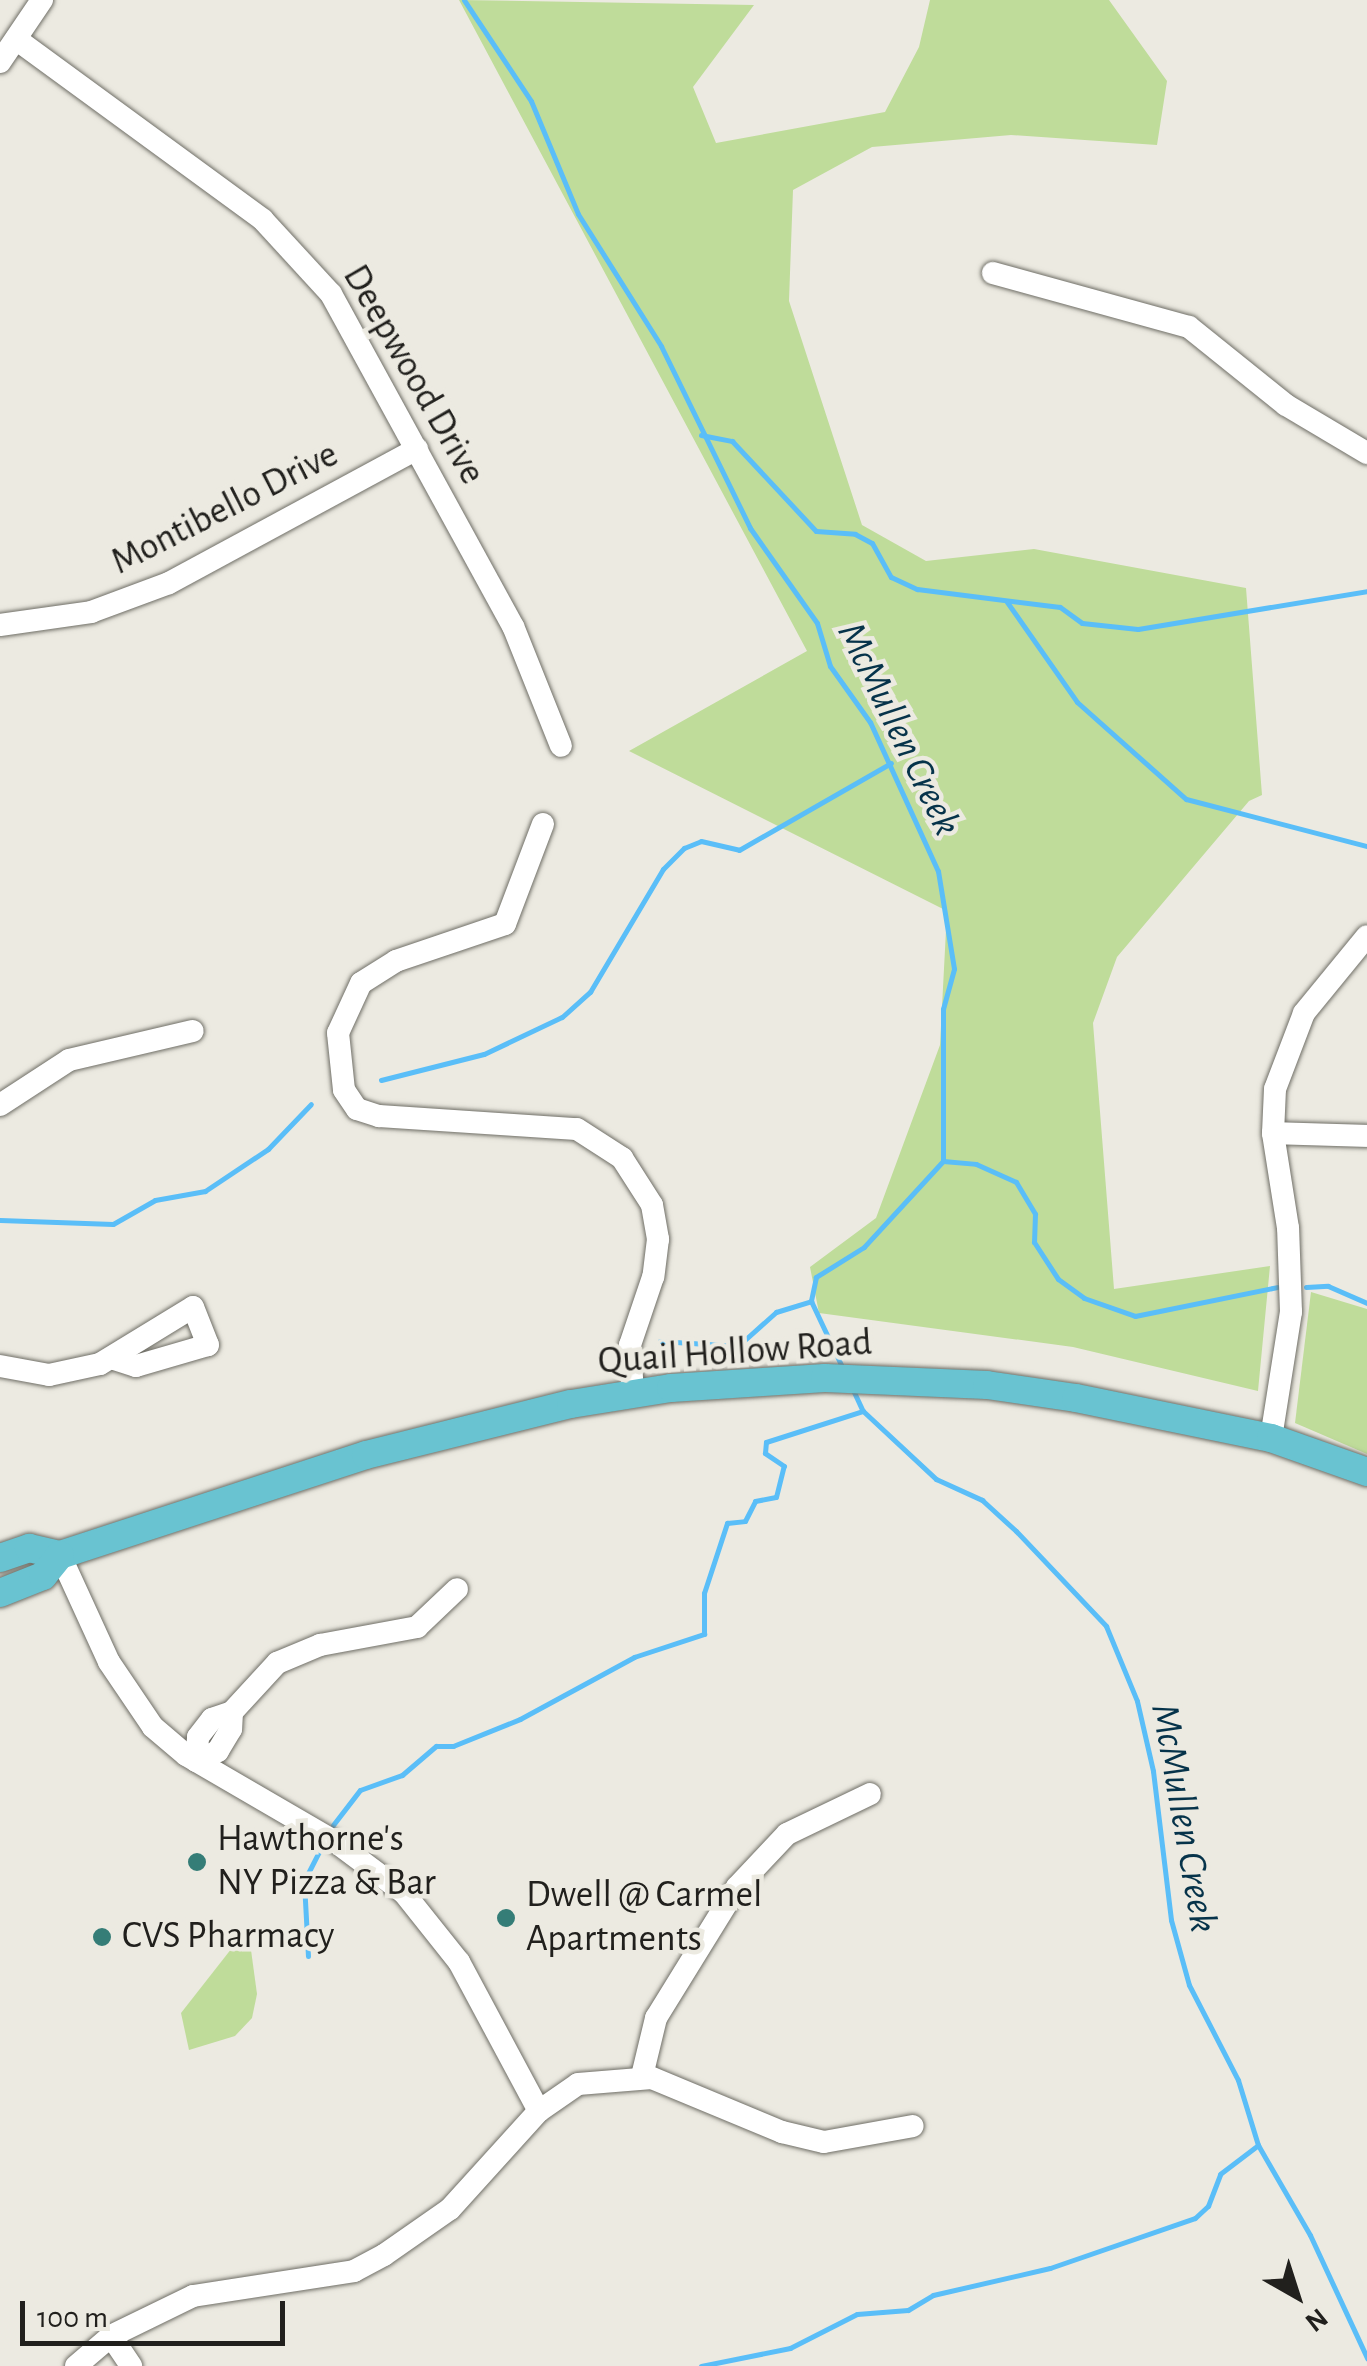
<!DOCTYPE html>
<html>
<head>
<meta charset="utf-8">
<style>
	body { margin:0 }
	#map { position:relative; width:1367px; height:2366px; overflow:hidden; background:#eceae1; font-family:"Alegreya Sans",sans-serif }
	div>[style] { position:absolute }
	.green>* { inset:0; background:#bfdc9a }
	.stream>* { height:5px; margin:-2.5px; padding:0 2.5px; transform-origin:2.5px; border-radius:2.5px; background:#5abef8 }
	.roads { filter:drop-shadow(0 0 2px #6f6e66) drop-shadow(0 0 2px #6f6e66) }
	.minor>* { height:22px; margin:-11px; padding:0 11px; transform-origin:11px; border-radius:11px; background:#fff }
	.major>* { height:28px; margin:-14px; padding:0 14px; transform-origin:14px; border-radius:14px; background:#69c3d1 }
	.dots>* { width:28px; height:28px; translate:-50% -50%; box-sizing:border-box; border:5px solid #eceae1; border-radius:50% }
	span { translate:-50% -50%; white-space:nowrap; text-align:center; line-height:1.15; -webkit-text-stroke:9px #eceae1; paint-order:stroke }
	.street-label { font-size:38px; color:#21201d }
	.poi-label { font-size:38px; color:#21201d }
	.left { translate:0 -50%; text-align:left }
	.water-label { font-size:40px; color:#06334a; font-style:italic }
	.north { position:absolute; left:1247px; top:2246px; width:100px; height:100px; -webkit-text-stroke:8px #eceae1; paint-order:stroke; rotate:141deg; font-size:28px; font-weight:700; line-height:40px; text-align:center; color:#21201d }
	.north::after { content:''; display:block; margin:auto; width:35px; height:45px; background:#21201d; clip-path:polygon(50% 0,100% 100%,50% 72%,0 100%) }
	.scale { position:absolute; left:20px; top:2301px; width:265px; height:45px; box-sizing:border-box; border:5px solid #21201d; border-top:0; padding-left:12px; font-size:30px; line-height:35px; white-space:nowrap; color:#21201d; -webkit-text-stroke:8px #eceae1; paint-order:stroke }
</style>
</head>
<body>
<div id="map">
	<div class="green">
		<i style="clip-path:polygon(459px 0,754px 5px,693px 87px,716px 143px,885px 112px,919px 47px,930px 0,1109px 0,1167px 81px,1157px 145px,1011px 135px,872px 147px,793px 190px,789px 301px,862px 525px,926px 561px,1034px 549px,1246px 588px,1262px 795px,1249px 801px,1117px 957px,1093px 1023px,1114px 1289px,1270px 1266px,1258px 1391px,1073px 1347px,819px 1313px,810px 1267px,876px 1218px,940px 1045px,947px 911px,629px 751px,807px 651px)"></i>
		<i style="clip-path:polygon(1311px 1292px,1367px 1309px,1367px 1454px,1295px 1423px)"></i>
		<i style="clip-path:polygon(239px 1939px,251px 1950px,257px 1994px,252px 2018px,235px 2036px,189px 2050px,181px 2013px)"></i>
	</div>
	<div class="stream">
		<i style="left:464px;top:0;width:121px;rotate:56.4deg"></i>
		<i style="left:531px;top:101px;width:122px;rotate:67.4deg"></i>
		<i style="left:578px;top:214px;width:156px;rotate:57.8deg"></i>
		<i style="left:661px;top:346px;width:203px;rotate:63.9deg"></i>
		<i style="left:750px;top:528px;width:116px;rotate:54.8deg"></i>
		<i style="left:817px;top:623px;width:45px;rotate:73.2deg"></i>
		<i style="left:830px;top:666px;width:69px;rotate:54.5deg"></i>
		<i style="left:870px;top:722px;width:164px;rotate:65.5deg"></i>
		<i style="left:938px;top:871px;width:99px;rotate:80.7deg"></i>
		<i style="left:954px;top:969px;width:41px;rotate:105.4deg"></i>
		<i style="left:943px;top:1009px;width:152px;rotate:90deg"></i>
		<i style="left:943px;top:1161px;width:117px;rotate:132.6deg"></i>
		<i style="left:864px;top:1247px;width:57px;rotate:148deg"></i>
		<i style="left:816px;top:1277px;width:25px;rotate:102deg"></i>
		<i style="left:811px;top:1301px;width:73px;rotate:64.8deg"></i>
		<i style="left:701px;top:435px;width:32px;rotate:11deg"></i>
		<i style="left:732px;top:441px;width:123px;rotate:47deg"></i>
		<i style="left:816px;top:531px;width:39px;rotate:4deg"></i>
		<i style="left:855px;top:534px;width:19px;rotate:28deg"></i>
		<i style="left:872px;top:543px;width:39px;rotate:61deg"></i>
		<i style="left:891px;top:577px;width:29px;rotate:25deg"></i>
		<i style="left:917px;top:589px;width:144px;rotate:7.2deg"></i>
		<i style="left:1060px;top:607px;width:27px;rotate:36deg"></i>
		<i style="left:1082px;top:623px;width:56px;rotate:6.1deg"></i>
		<i style="left:1138px;top:629px;width:232px;rotate:-9.4deg"></i>
		<i style="left:1007px;top:602px;width:122px;rotate:55deg"></i>
		<i style="left:1077px;top:702px;width:146px;rotate:41.7deg"></i>
		<i style="left:1186px;top:799px;width:187px;rotate:14.6deg"></i>
		<i style="left:381px;top:1080px;width:106px;rotate:-14.2deg"></i>
		<i style="left:484px;top:1054px;width:86px;rotate:-25.4deg"></i>
		<i style="left:562px;top:1017px;width:38px;rotate:-42deg"></i>
		<i style="left:590px;top:992px;width:143px;rotate:-59.3deg"></i>
		<i style="left:663px;top:869px;width:30px;rotate:-45deg"></i>
		<i style="left:684px;top:848px;width:18px;rotate:-22deg"></i>
		<i style="left:701px;top:841px;width:39px;rotate:13deg"></i>
		<i style="left:739px;top:850px;width:175px;rotate:-29.8deg"></i>
		<i style="left:943px;top:1161px;width:33px;rotate:5deg"></i>
		<i style="left:976px;top:1164px;width:44px;rotate:24.2deg"></i>
		<i style="left:1016px;top:1182px;width:37px;rotate:59deg"></i>
		<i style="left:1035px;top:1214px;width:28px;rotate:92deg"></i>
		<i style="left:1034px;top:1242px;width:44px;rotate:57deg"></i>
		<i style="left:1058px;top:1279px;width:32px;rotate:36deg"></i>
		<i style="left:1084px;top:1298px;width:54px;rotate:19.4deg"></i>
		<i style="left:1135px;top:1316px;width:145px;rotate:-11.5deg"></i>
		<i style="left:0;top:1220px;width:113px;rotate:2deg"></i>
		<i style="left:113px;top:1224px;width:48px;rotate:-29.7deg"></i>
		<i style="left:155px;top:1200px;width:51px;rotate:-10.2deg"></i>
		<i style="left:205px;top:1191px;width:76px;rotate:-33.7deg"></i>
		<i style="left:268px;top:1149px;width:62px;rotate:-46.3deg"></i>
		<i style="left:1306px;top:1287px;width:22px;rotate:-3deg"></i>
		<i style="left:1328px;top:1286px;width:43px;rotate:23.6deg"></i>
		<i style="left:660px;top:1341px;width:78px;rotate:3.7deg"></i>
		<i style="left:738px;top:1346px;width:51px;rotate:-41.8deg"></i>
		<i style="left:776px;top:1312px;width:37px;rotate:-17deg"></i>
		<i style="left:853px;top:1390px;width:23px;rotate:65deg"></i>
		<i style="left:863px;top:1411px;width:100px;rotate:43deg"></i>
		<i style="left:936px;top:1479px;width:51px;rotate:24.5deg"></i>
		<i style="left:982px;top:1500px;width:46px;rotate:42.4deg"></i>
		<i style="left:1016px;top:1531px;width:131px;rotate:46.5deg"></i>
		<i style="left:1106px;top:1626px;width:81px;rotate:67.5deg"></i>
		<i style="left:1137px;top:1701px;width:72px;rotate:77.1deg"></i>
		<i style="left:1153px;top:1771px;width:150px;rotate:83.1deg"></i>
		<i style="left:1171px;top:1920px;width:67px;rotate:74.5deg"></i>
		<i style="left:1189px;top:1985px;width:107px;rotate:62.7deg"></i>
		<i style="left:1238px;top:2080px;width:68px;rotate:72.9deg"></i>
		<i style="left:1258px;top:2145px;width:104px;rotate:60deg"></i>
		<i style="left:1310px;top:2235px;width:136px;rotate:65.1deg"></i>
		<i style="left:333px;top:1825px;width:44px;rotate:-52.4deg"></i>
		<i style="left:360px;top:1790px;width:45px;rotate:-19.7deg"></i>
		<i style="left:402px;top:1775px;width:45px;rotate:-40.5deg"></i>
		<i style="left:436px;top:1746px;width:17px"></i>
		<i style="left:453px;top:1746px;width:72px;rotate:-21.9deg"></i>
		<i style="left:520px;top:1719px;width:130px;rotate:-28.5deg"></i>
		<i style="left:634px;top:1657px;width:74px;rotate:-18.2deg"></i>
		<i style="left:704px;top:1634px;width:41px;rotate:-90deg"></i>
		<i style="left:704px;top:1593px;width:74px;rotate:-71.8deg"></i>
		<i style="left:727px;top:1523px;width:18px;rotate:-6deg"></i>
		<i style="left:745px;top:1521px;width:22px;rotate:-63deg"></i>
		<i style="left:755px;top:1501px;width:21px;rotate:-11deg"></i>
		<i style="left:776px;top:1497px;width:32px;rotate:-76deg"></i>
		<i style="left:784px;top:1466px;width:23px;rotate:-146deg"></i>
		<i style="left:765px;top:1453px;width:11px;rotate:-85deg"></i>
		<i style="left:766px;top:1442px;width:102px;rotate:-17.7deg"></i>
		<i style="left:308px;top:1956px;width:75px;rotate:-93.1deg"></i>
		<i style="left:304px;top:1881px;width:35px;rotate:-63deg"></i>
		<i style="left:701px;top:2366px;width:91px;rotate:-11.4deg"></i>
		<i style="left:790px;top:2348px;width:75px;rotate:-26.9deg"></i>
		<i style="left:857px;top:2314px;width:51px;rotate:-4.5deg"></i>
		<i style="left:908px;top:2310px;width:29px;rotate:-31deg"></i>
		<i style="left:933px;top:2295px;width:120px;rotate:-13deg"></i>
		<i style="left:1050px;top:2268px;width:153px;rotate:-19deg"></i>
		<i style="left:1195px;top:2218px;width:18px;rotate:-43deg"></i>
		<i style="left:1208px;top:2206px;width:34px;rotate:-69deg"></i>
		<i style="left:1220px;top:2174px;width:48px;rotate:-37.3deg"></i>
	</div>
	<div class="roads">
		<div class="minor">
			<i style="left:16px;top:39px;width:306px;rotate:36.2deg"></i>
			<i style="left:263px;top:220px;width:100px;rotate:47.4deg"></i>
			<i style="left:331px;top:294px;width:379px;rotate:61.3deg"></i>
			<i style="left:513px;top:626px;width:129px;rotate:68.2deg"></i>
			<i style="left:0;top:62px;width:75px;rotate:-55.9deg"></i>
			<i style="left:993px;top:273px;width:203px;rotate:15.4deg"></i>
			<i style="left:1189px;top:327px;width:124px;rotate:38.8deg"></i>
			<i style="left:1286px;top:405px;width:94px;rotate:30.7deg"></i>
			<i style="left:0;top:625px;width:92px;rotate:-8.1deg"></i>
			<i style="left:91px;top:612px;width:83px;rotate:-20.4deg"></i>
			<i style="left:169px;top:583px;width:282px;rotate:-28.4deg"></i>
			<i style="left:543px;top:824px;width:107px;rotate:110.8deg"></i>
			<i style="left:505px;top:924px;width:115px;rotate:161.3deg"></i>
			<i style="left:396px;top:961px;width:41px;rotate:147.8deg"></i>
			<i style="left:361px;top:983px;width:55px;rotate:114.7deg"></i>
			<i style="left:338px;top:1033px;width:57px;rotate:84deg"></i>
			<i style="left:344px;top:1090px;width:23px;rotate:56deg"></i>
			<i style="left:357px;top:1109px;width:23px;rotate:18deg"></i>
			<i style="left:379px;top:1116px;width:198px;rotate:3.8deg"></i>
			<i style="left:577px;top:1129px;width:54px;rotate:32.8deg"></i>
			<i style="left:622px;top:1158px;width:56px;rotate:57.4deg"></i>
			<i style="left:652px;top:1205px;width:35px;rotate:80deg"></i>
			<i style="left:658px;top:1239px;width:38px;rotate:97deg"></i>
			<i style="left:653px;top:1277px;width:72px;rotate:108.7deg"></i>
			<i style="left:630px;top:1345px;width:49px;rotate:86.5deg"></i>
			<i style="left:0;top:1105px;width:82px;rotate:-33.1deg"></i>
			<i style="left:69px;top:1060px;width:127px;rotate:-13.2deg"></i>
			<i style="left:1273px;top:1133px;width:94px;rotate:1.8deg"></i>
			<i style="left:0;top:1366px;width:50px;rotate:10.4deg"></i>
			<i style="left:49px;top:1375px;width:52px;rotate:-12.2deg"></i>
			<i style="left:100px;top:1364px;width:109px;rotate:-31.5deg"></i>
			<i style="left:193px;top:1307px;width:41px;rotate:68.5deg"></i>
			<i style="left:208px;top:1345px;width:75px;rotate:163.7deg"></i>
			<i style="left:136px;top:1366px;width:22px;rotate:-162deg"></i>
			<i style="left:1271px;top:1438px;width:128px;rotate:-81deg"></i>
			<i style="left:1291px;top:1312px;width:84px;rotate:-92deg"></i>
			<i style="left:1288px;top:1228px;width:96px;rotate:-99deg"></i>
			<i style="left:1273px;top:1133px;width:44px;rotate:-87.4deg"></i>
			<i style="left:1275px;top:1089px;width:81px;rotate:-69.1deg"></i>
			<i style="left:1304px;top:1013px;width:99px;rotate:-50.7deg"></i>
			<i style="left:60px;top:1555px;width:118px;rotate:65.4deg"></i>
			<i style="left:109px;top:1662px;width:78px;rotate:55.9deg"></i>
			<i style="left:153px;top:1727px;width:43px;rotate:40.3deg"></i>
			<i style="left:186px;top:1755px;width:175px;rotate:30.2deg"></i>
			<i style="left:337px;top:1843px;width:84px;rotate:36.7deg"></i>
			<i style="left:404px;top:1893px;width:88px;rotate:51.4deg"></i>
			<i style="left:459px;top:1962px;width:169px;rotate:61.8deg"></i>
			<i style="left:232px;top:1712px;width:17px;rotate:93deg"></i>
			<i style="left:231px;top:1729px;width:26px;rotate:121deg"></i>
			<i style="left:218px;top:1751px;width:24px;rotate:156deg"></i>
			<i style="left:196px;top:1761px;width:24px;rotate:-85deg"></i>
			<i style="left:198px;top:1737px;width:23px;rotate:-52deg"></i>
			<i style="left:212px;top:1719px;width:21px;rotate:-19deg"></i>
			<i style="left:232px;top:1712px;width:67px;rotate:-47.4deg"></i>
			<i style="left:277px;top:1663px;width:47px;rotate:-22.7deg"></i>
			<i style="left:320px;top:1645px;width:99px;rotate:-10.5deg"></i>
			<i style="left:417px;top:1627px;width:55px;rotate:-43.5deg"></i>
			<i style="left:642px;top:2076px;width:60px;rotate:-76.4deg"></i>
			<i style="left:656px;top:2018px;width:154px;rotate:-58.3deg"></i>
			<i style="left:737px;top:1887px;width:73px;rotate:-46.7deg"></i>
			<i style="left:787px;top:1834px;width:92px;rotate:-25.7deg"></i>
			<i style="left:111px;top:2336px;width:36px;rotate:56deg"></i>
			<i style="left:76px;top:2366px;width:46px;rotate:-40.6deg"></i>
			<i style="left:111px;top:2336px;width:91px;rotate:-26deg"></i>
			<i style="left:193px;top:2296px;width:163px;rotate:-8.8deg"></i>
			<i style="left:354px;top:2271px;width:34px;rotate:-28deg"></i>
			<i style="left:384px;top:2255px;width:80px;rotate:-34.9deg"></i>
			<i style="left:450px;top:2209px;width:132px;rotate:-47.8deg"></i>
			<i style="left:539px;top:2111px;width:47px;rotate:-34.7deg"></i>
			<i style="left:578px;top:2084px;width:74px;rotate:-4.6deg"></i>
			<i style="left:652px;top:2078px;width:141px;rotate:22.6deg"></i>
			<i style="left:782px;top:2132px;width:43px;rotate:13.4deg"></i>
			<i style="left:824px;top:2142px;width:90px;rotate:-10.2deg"></i>
		</div>
		<div class="major">
			<i style="left:0;top:1558px;width:31px;rotate:-19deg"></i>
			<i style="left:29px;top:1548px;width:32px;rotate:13deg"></i>
			<i style="left:60px;top:1555px;width:322px;rotate:-18.1deg"></i>
			<i style="left:366px;top:1455px;width:211px;rotate:-14deg"></i>
			<i style="left:571px;top:1404px;width:101px;rotate:-9.1deg"></i>
			<i style="left:671px;top:1388px;width:154px;rotate:-3.7deg"></i>
			<i style="left:825px;top:1378px;width:162px;rotate:2.5deg"></i>
			<i style="left:987px;top:1385px;width:90px;rotate:8.3deg"></i>
			<i style="left:1076px;top:1398px;width:199px;rotate:11.6deg"></i>
			<i style="left:1271px;top:1438px;width:102px;rotate:19.5deg"></i>
			<i style="left:0;top:1593px;width:46px;rotate:-21.6deg"></i>
			<i style="left:43px;top:1576px;width:27px;rotate:-51deg"></i>
		</div>
	</div>
	<div class="dots">
		<i style="left:197px;top:1862px;background:#357d77"></i>
		<i style="left:506px;top:1918px;background:#357d77"></i>
		<i style="left:102px;top:1937px;background:#357d77"></i>
	</div>
	<div class="street-label">
		<span style="left:413px;top:375px;rotate:60deg">Deepwood Drive</span>
		<span style="left:225px;top:509px;rotate:-27deg">Montibello Drive</span>
		<span style="left:735px;top:1353px;rotate:-4deg">Quail Hollow Road</span>
	</div>
	<div class="poi-label">
		<span class="left" style="left:217px;top:1862px">Hawthorne's<br>NY Pizza &amp; Bar</span>
		<span class="left" style="left:526px;top:1918px">Dwell @ Carmel<br>Apartments</span>
		<span class="left" style="left:122px;top:1937px">CVS Pharmacy</span>
	</div>
	<div class="water-label">
		<span style="left:899px;top:729px;rotate:64deg">McMullen Creek</span>
		<span style="left:1184px;top:1818px;rotate:80deg">McMullen Creek</span>
	</div>
	<div class="north">N</div>
	<div class="scale">100 m</div>
</div>
</body>
</html>
